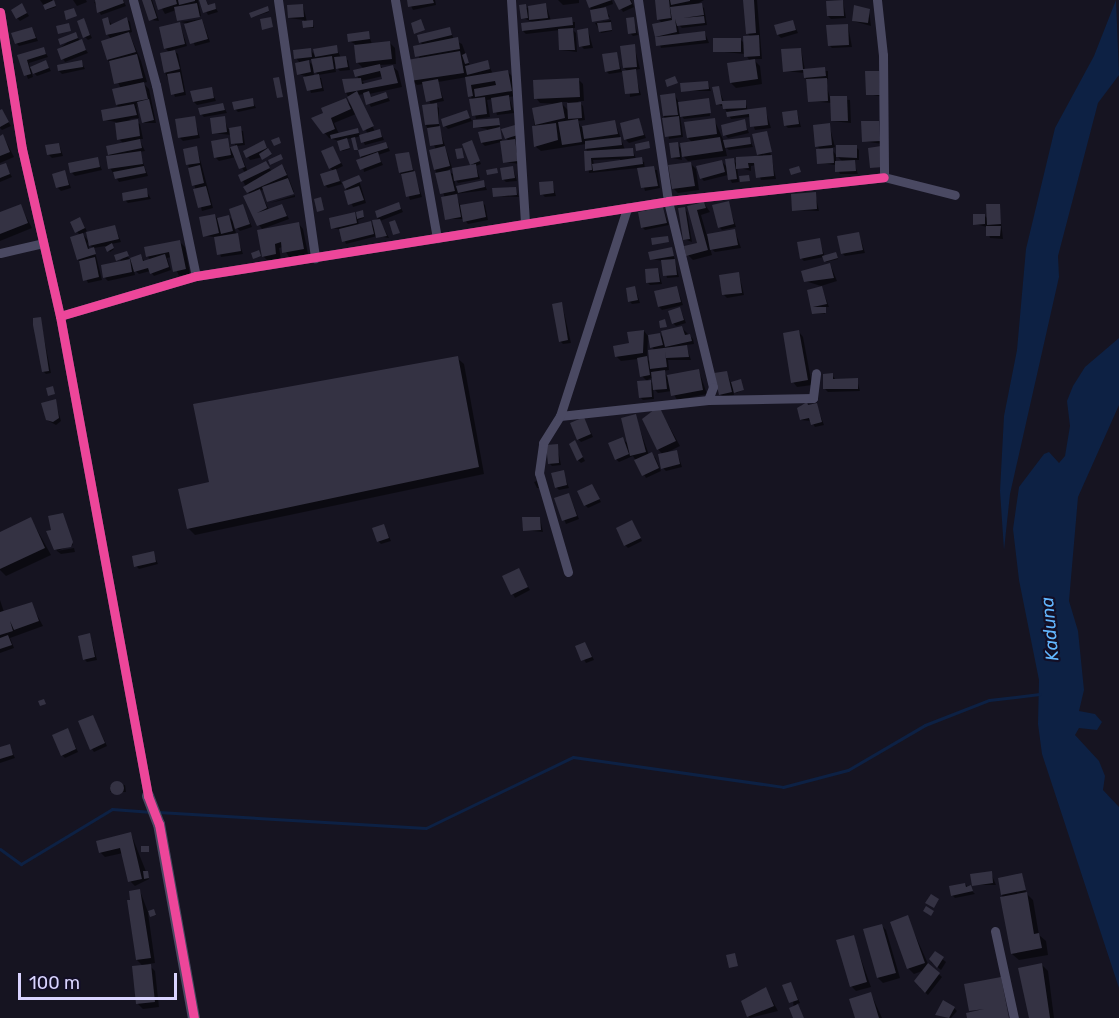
<!DOCTYPE html>
<html>
<head>
<meta charset="utf-8">
<style>
	body { margin:0 }
	#map { position:relative; width:1119px; height:1018px; overflow:hidden; background:#161421; font-family:Rubik,sans-serif }
	div>[style] { position:absolute }
	.water>* { inset:0; background:#0d2144 }
	.shadow>* { inset:0; background:#0007 }
	.stream>* { height:3px; margin:-1.5px; padding:0 1.5px; transform-origin:1.5px; border-radius:1.5px; background:#0d2144 }
	.building>* { inset:0; background:#343243 }
	.round { border-radius:50% }
	.minor>* { height:9px; margin:-4.5px; padding:0 4.5px; transform-origin:4.5px; border-radius:4.5px; background:#4a4962 }
	.tertiary>* { height:12px; margin:-6px; padding:0 6px; transform-origin:6px; border-radius:6px; background:#4a4962 }
	.cycleway>* { height:9px; margin:-4.5px; padding:0 4.5px; transform-origin:4.5px; border-radius:4.5px; background:#ed469a }
	span { translate:-50% -50%; white-space:nowrap; text-align:center; line-height:1.15; -webkit-text-stroke:4.5px #130f26; paint-order:stroke }
	.water-label { font-size:18px; color:#62b6ff; font-style:italic }
	.scale { position:absolute; left:18px; top:973px; width:159px; height:27px; box-sizing:border-box; border:3px solid #d9d4ff; border-top:0; padding-left:8px; font-size:18px; line-height:21px; white-space:nowrap; color:#d9d4ff; -webkit-text-stroke:4px #130f26; paint-order:stroke }
</style>
</head>
<body>
<div id="map">
	<div class="water">
		<i style="clip-path:polygon(1116px 0,1119px 75px,1098px 103px,1058px 256px,1059px 277px,1010px 494px,1004px 550px,1000px 491px,1004px 416px,1017px 350px,1026px 249px,1055px 128px,1094px 56px)"></i>
		<i style="clip-path:polygon(1119px 338px,1119px 405px,1078px 497px,1069px 601px,1078px 631px,1084px 690px,1079px 711px,1095px 714px,1102px 722px,1097px 730px,1079px 728px,1075px 735px,1099px 761px,1105px 776px,1103px 790px,1119px 807px,1119px 988px,1042px 754px,1038px 724px,1039px 680px,1019px 580px,1013px 529px,1019px 487px,1044px 454px,1049px 452px,1059px 463px,1065px 456px,1070px 426px,1067px 401px,1073px 386px,1085px 367px)"></i>
	</div>
	<div class="shadow">
		<i style="clip-path:polygon(40px 0,52px 0,56px 7px,47px 10px)"></i>
		<i style="clip-path:polygon(73px 0,86px 0,87px 2px,77px 6px)"></i>
		<i style="clip-path:polygon(99px 0,123px 0,126px 6px,101px 15px,94px 2px)"></i>
		<i style="clip-path:polygon(144px 0,152px 0,159px 21px,151px 20px)"></i>
		<i style="clip-path:polygon(157px 0,198px 0,201px 16px,178px 19px,176px 10px,165px 14px)"></i>
		<i style="clip-path:polygon(200px 0,206px 0,209px 6px,214px 5px,218px 12px,208px 15px)"></i>
		<i style="clip-path:polygon(408px 0,435px 0,436px 5px,413px 10px)"></i>
		<i style="clip-path:polygon(558px 0,579px 0,579px 3px,563px 5px)"></i>
		<i style="clip-path:polygon(588px 0,612px 0,613px 4px,604px 7px,610px 17px,594px 20px)"></i>
		<i style="clip-path:polygon(616px 0,631px 0,634px 7px,623px 12px)"></i>
		<i style="clip-path:polygon(656px 0,704px 0,699px 3px,704px 8px,707px 25px,682px 28px,677px 23px,680px 36px,705px 33px,709px 43px,661px 48px,654px 25px,662px 23px,658px 19px)"></i>
		<i style="clip-path:polygon(744px 0,757px 0,762px 59px,753px 59px,760px 66px,762px 84px,736px 88px,731px 83px,750px 61px,745px 54px,714px 51px,740px 39px,745px 44px,751px 37px,747px 33px)"></i>
		<i style="clip-path:polygon(843px 1px,846px 18px,831px 19px,828px 16px)"></i>
		<i style="clip-path:polygon(22px 5px,29px 16px,20px 21px,17px 18px)"></i>
		<i style="clip-path:polygon(303px 5px,307px 22px,312px 21px,314px 28px,305px 28px,304px 20px,289px 18px)"></i>
		<i style="clip-path:polygon(546px 5px,551px 21px,575px 22px,575px 28px,571px 28px,576px 33px,577px 52px,561px 50px,560px 30px,526px 34px,523px 31px,535px 23px,523px 18px,526px 8px)"></i>
		<i style="clip-path:polygon(268px 9px,269px 12px,252px 17px)"></i>
		<i style="clip-path:polygon(869px 11px,871px 26px,853px 21px)"></i>
		<i style="clip-path:polygon(108px 19px,112px 25px,127px 19px,130px 22px,132px 32px,129px 33px,141px 61px,147px 82px,143px 83px,149px 89px,156px 123px,144px 123px,136px 102px,139px 118px,129px 119px,140px 124px,143px 139px,139px 139px,145px 151px,139px 152px,148px 176px,119px 182px,110px 168px,109px 154px,124px 144px,119px 139px,116px 122px,105px 120px,120px 108px,117px 105px,121px 89px,108px 60px,111px 39px,107px 34px)"></i>
		<i style="clip-path:polygon(202px 19px,210px 42px,195px 46px,186px 23px,180px 22px)"></i>
		<i style="clip-path:polygon(633px 19px,638px 35px,633px 36px,630px 33px)"></i>
		<i style="clip-path:polygon(83px 20px,92px 38px,88px 40px,85px 37px)"></i>
		<i style="clip-path:polygon(611px 20px,612px 31px,601px 33px,595px 23px)"></i>
		<i style="clip-path:polygon(793px 22px,798px 33px,781px 38px,778px 35px)"></i>
		<i style="clip-path:polygon(180px 24px,187px 46px,173px 50px,178px 54px,186px 95px,175px 97px,165px 72px,170px 53px,165px 48px)"></i>
		<i style="clip-path:polygon(848px 26px,852px 47px,832px 48px,829px 45px)"></i>
		<i style="clip-path:polygon(32px 28px,38px 41px,19px 46px,16px 43px)"></i>
		<i style="clip-path:polygon(450px 29px,454px 40px,462px 44px,470px 66px,487px 62px,493px 74px,508px 72px,513px 77px,516px 96px,509px 97px,514px 113px,497px 115px,493px 99px,487px 100px,490px 117px,476px 119px,467px 77px,438px 82px,444px 101px,434px 103px,439px 108px,439px 127px,452px 168px,448px 170px,455px 176px,474px 166px,471px 142px,481px 164px,476px 166px,480px 179px,458px 183px,454px 178px,456px 188px,483px 181px,487px 190px,455px 194px,461px 207px,482px 202px,485px 205px,488px 220px,468px 224px,464px 219px,446px 219px,445px 198px,435px 169px,436px 150px,426px 125px,431px 105px,423px 84px,417px 85px,412px 80px,423px 45px,420px 42px)"></i>
		<i style="clip-path:polygon(588px 30px,593px 48px,584px 49px,581px 46px)"></i>
		<i style="clip-path:polygon(evenodd,368px 33px,372px 44px,390px 43px,395px 48px,396px 64px,380px 65px,383px 69px,393px 67px,398px 71px,402px 87px,369px 94px,372px 98px,386px 94px,390px 101px,371px 107px,364px 94px,358px 95px,376px 134px,380px 131px,384px 140px,365px 145px,361px 136px,353px 138px,356px 151px,353px 138px,346px 139px,350px 149px,342px 151px,339px 141px,329px 138px,313px 119px,346px 100px,352px 106px,346px 92px,359px 80px,355px 71px,364px 69px,357px 62px,355px 44px,349px 41px,368px 33px,383px 76px,384px 81px,366px 85px,362px 81px,383px 76px,368px 33px,356px 114px,368px 134px,361px 136px,357px 130px,339px 134px,334px 123px,356px 114px)"></i>
		<i style="clip-path:polygon(76px 35px,88px 53px,65px 62px,58px 50px)"></i>
		<i style="clip-path:polygon(634px 45px,640px 69px,634px 70px,641px 95px,630px 97px,628px 72px,624px 68px)"></i>
		<i style="clip-path:polygon(evenodd,336px 47px,341px 58px,348px 60px,350px 70px,340px 71px,335px 66px,336px 72px,318px 75px,313px 69px,314px 76px,321px 78px,324px 91px,311px 93px,305px 76px,299px 74px,300px 63px,296px 58px,310px 50px,316px 56px,336px 47px,308px 60px,313px 60px,314px 67px,308px 60px)"></i>
		<i style="clip-path:polygon(43px 48px,48px 57px,29px 63px,30px 68px,46px 62px,51px 71px,37px 76px,31px 70px,33px 77px,28px 79px,19px 56px)"></i>
		<i style="clip-path:polygon(801px 49px,805px 70px,828px 71px,828px 79px,825px 79px,830px 98px,850px 100px,851px 123px,832px 121px,832px 103px,809px 101px,805px 73px,784px 71px)"></i>
		<i style="clip-path:polygon(616px 54px,622px 72px,609px 74px,606px 71px)"></i>
		<i style="clip-path:polygon(81px 62px,85px 69px,62px 74px,59px 71px)"></i>
		<i style="clip-path:polygon(867px 73px,883px 97px,868px 94px)"></i>
		<i style="clip-path:polygon(evenodd,578px 79px,583px 84px,584px 101px,578px 101px,583px 106px,585px 120px,578px 121px,581px 127px,615px 122px,625px 150px,633px 150px,636px 159px,644px 162px,645px 169px,657px 170px,660px 188px,645px 191px,639px 168px,589px 173px,586px 144px,541px 151px,536px 147px,533px 110px,559px 104px,540px 103px,536px 98px,578px 79px,560px 102px,568px 102px,569px 111px,560px 102px,578px 79px,620px 159px,621px 161px,594px 165px,593px 160px,620px 159px)"></i>
		<i style="clip-path:polygon(707px 82px,711px 91px,682px 91px)"></i>
		<i style="clip-path:polygon(718px 87px,724px 102px,745px 101px,748px 111px,765px 109px,771px 128px,755px 130px,750px 117px,731px 119px,724px 107px,717px 104px)"></i>
		<i style="clip-path:polygon(211px 89px,216px 101px,197px 105px,194px 102px)"></i>
		<i style="clip-path:polygon(675px 95px,679px 103px,709px 99px,710px 116px,684px 119px,680px 114px,683px 137px,669px 139px,664px 116px)"></i>
		<i style="clip-path:polygon(252px 100px,256px 108px,238px 112px,235px 109px)"></i>
		<i style="clip-path:polygon(223px 105px,227px 113px,204px 117px,201px 114px)"></i>
		<i style="clip-path:polygon(2px 111px,11px 126px,2px 130px,0 128px)"></i>
		<i style="clip-path:polygon(467px 112px,472px 121px,448px 129px,445px 126px)"></i>
		<i style="clip-path:polygon(797px 112px,801px 127px,788px 128px,785px 125px)"></i>
		<i style="clip-path:polygon(194px 117px,200px 138px,183px 141px,180px 138px)"></i>
		<i style="clip-path:polygon(224px 118px,228px 129px,243px 131px,245px 145px,237px 146px,248px 172px,266px 163px,272px 172px,282px 166px,285px 169px,294px 192px,268px 201px,264px 189px,260px 191px,269px 210px,282px 205px,289px 219px,262px 229px,259px 225px,245px 197px,250px 195px,243px 181px,245px 173px,236px 157px,219px 161px,216px 158px,227px 140px,231px 148px,236px 147px,231px 135px,213px 133px)"></i>
		<i style="clip-path:polygon(498px 119px,502px 142px,509px 141px,506px 138px,514px 126px,520px 138px,514px 140px,520px 164px,504px 162px,501px 142px,485px 146px,482px 143px,487px 129px,475px 127px)"></i>
		<i style="clip-path:polygon(714px 119px,725px 144px,749px 138px,753px 147px,729px 150px,725px 147px,727px 156px,688px 161px,696px 169px,699px 190px,678px 193px,673px 188px,691px 164px,681px 154px,682px 160px,673px 158px,677px 144px,682px 149px,693px 143px,688px 138px)"></i>
		<i style="clip-path:polygon(638px 120px,646px 138px,629px 143px,626px 140px)"></i>
		<i style="clip-path:polygon(744px 121px,749px 133px,728px 138px,725px 135px)"></i>
		<i style="clip-path:polygon(863px 123px,882px 144px,863px 141px)"></i>
		<i style="clip-path:polygon(evenodd,829px 124px,835px 147px,831px 148px,836px 155px,856px 147px,859px 150px,859px 160px,853px 160px,858px 174px,840px 174px,836px 165px,819px 163px,821px 150px,817px 146px,829px 124px,836px 155px,843px 162px,836px 162px,836px 155px)"></i>
		<i style="clip-path:polygon(766px 132px,776px 179px,761px 180px,756px 165px,751px 166px,751px 171px,737px 167px,739px 182px,732px 183px,728px 175px,704px 181px,701px 178px,721px 161px,727px 167px,733px 160px,737px 164px,761px 158px,758px 155px)"></i>
		<i style="clip-path:polygon(3px 136px,14px 157px,0 163px,0 137px)"></i>
		<i style="clip-path:polygon(263px 142px,272px 155px,250px 160px,245px 152px)"></i>
		<i style="clip-path:polygon(386px 143px,390px 151px,378px 155px,383px 165px,364px 172px,361px 156px)"></i>
		<i style="clip-path:polygon(59px 144px,63px 156px,52px 158px,49px 155px)"></i>
		<i style="clip-path:polygon(332px 147px,343px 166px,335px 170px,342px 184px,328px 188px,325px 185px,334px 172px,330px 168px)"></i>
		<i style="clip-path:polygon(197px 148px,213px 208px,202px 211px,188px 164px)"></i>
		<i style="clip-path:polygon(408px 153px,422px 197px,410px 200px,400px 172px)"></i>
		<i style="clip-path:polygon(97px 159px,102px 170px,75px 176px,72px 173px)"></i>
		<i style="clip-path:polygon(5px 165px,12px 177px,0 182px,0 167px)"></i>
		<i style="clip-path:polygon(513px 168px,517px 181px,506px 182px,503px 179px)"></i>
		<i style="clip-path:polygon(65px 172px,71px 188px,61px 191px,58px 188px)"></i>
		<i style="clip-path:polygon(358px 177px,366px 203px,353px 207px,346px 188px)"></i>
		<i style="clip-path:polygon(552px 183px,556px 196px,545px 197px,542px 194px)"></i>
		<i style="clip-path:polygon(515px 188px,519px 197px,494px 196px)"></i>
		<i style="clip-path:polygon(146px 190px,151px 199px,128px 203px,125px 200px)"></i>
		<i style="clip-path:polygon(815px 194px,819px 211px,793px 210px)"></i>
		<i style="clip-path:polygon(295px 195px,295px 197px,270px 203px)"></i>
		<i style="clip-path:polygon(704px 203px,710px 212px,701px 215px,707px 236px,735px 231px,741px 248px,715px 252px,710px 248px,712px 255px,693px 260px,688px 255px,699px 244px,689px 207px)"></i>
		<i style="clip-path:polygon(728px 203px,736px 227px,722px 230px,719px 227px)"></i>
		<i style="clip-path:polygon(399px 204px,403px 212px,380px 221px,389px 238px,377px 236px,346px 244px,341px 230px,333px 228px,354px 214px,359px 219px,357px 213px,363px 213px,364px 218px,358px 220px,359px 226px,370px 223px,376px 229px,374px 221px)"></i>
		<i style="clip-path:polygon(20px 205px,32px 228px,0 241px,0 213px)"></i>
		<i style="clip-path:polygon(999px 205px,1003px 239px,990px 238px,987px 227px,975px 224px,984px 215px,987px 218px)"></i>
		<i style="clip-path:polygon(243px 206px,252px 227px,240px 231px,233px 224px,243px 254px,221px 257px,215px 237px,205px 236px,214px 215px,218px 219px,229px 217px,235px 223px)"></i>
		<i style="clip-path:polygon(663px 208px,669px 225px,645px 230px,642px 227px)"></i>
		<i style="clip-path:polygon(684px 209px,687px 212px,692px 242px,684px 239px)"></i>
		<i style="clip-path:polygon(evenodd,82px 222px,88px 233px,115px 227px,121px 242px,111px 244px,114px 249px,110px 252px,105px 246px,94px 248px,102px 280px,88px 283px,78px 259px,80px 235px,77px 232px,82px 222px,87px 231px,90px 242px,82px 234px,87px 231px,82px 222px,87px 242px,93px 248px,90px 251px,87px 242px)"></i>
		<i style="clip-path:polygon(299px 224px,303px 229px,308px 254px,289px 257px,283px 247px,279px 248px,281px 259px,268px 261px,263px 256px,259px 231px)"></i>
		<i style="clip-path:polygon(859px 234px,865px 253px,845px 256px,842px 253px)"></i>
		<i style="clip-path:polygon(819px 240px,825px 257px,837px 255px,838px 259px,826px 262px,824px 257px,804px 261px,801px 258px)"></i>
		<i style="clip-path:polygon(180px 242px,185px 247px,190px 274px,179px 276px,171px 257px,167px 258px,171px 270px,154px 276px,150px 271px,139px 274px,134px 270px,135px 275px,108px 281px,105px 278px,127px 253px,129px 259px,141px 256px,145px 262px,151px 260px,147px 256px)"></i>
		<i style="clip-path:polygon(672px 249px,679px 277px,667px 278px,663px 261px,651px 259px)"></i>
		<i style="clip-path:polygon(830px 264px,837px 281px,821px 286px,805px 281px)"></i>
		<i style="clip-path:polygon(658px 269px,662px 284px,650px 285px,647px 282px)"></i>
		<i style="clip-path:polygon(739px 274px,744px 295px,727px 298px,724px 295px)"></i>
		<i style="clip-path:polygon(677px 287px,683px 305px,662px 310px,659px 307px)"></i>
		<i style="clip-path:polygon(635px 288px,640px 303px,632px 304px,629px 301px)"></i>
		<i style="clip-path:polygon(822px 288px,829px 307px,825px 307px,825px 314px,814px 314px,809px 291px)"></i>
		<i style="clip-path:polygon(562px 304px,571px 343px,563px 344px,560px 341px)"></i>
		<i style="clip-path:polygon(680px 309px,686px 323px,676px 326px,673px 323px)"></i>
		<i style="clip-path:polygon(40px 318px,51px 373px,46px 374px,43px 371px)"></i>
		<i style="clip-path:polygon(evenodd,682px 328px,693px 339px,694px 344px,686px 345px,691px 360px,668px 360px,669px 370px,663px 371px,667px 377px,699px 371px,707px 394px,677px 400px,672px 391px,658px 393px,653px 388px,654px 399px,643px 400px,640px 397px,647px 381px,642px 376px,638px 359px,621px 361px,616px 356px,644px 331px,648px 336px,647px 359px,651px 363px,655px 351px,652px 347px,660px 334px,665px 339px,682px 328px,653px 378px,654px 385px,648px 379px,653px 378px)"></i>
		<i style="clip-path:polygon(799px 332px,803px 337px,812px 385px,797px 387px,793px 382px)"></i>
		<i style="clip-path:polygon(457px 358px,464px 364px,484px 474px,195px 535px,188px 528px,211px 483px)"></i>
		<i style="clip-path:polygon(727px 373px,731px 383px,741px 381px,744px 390px,736px 393px,733px 389px,734px 395px,723px 397px,720px 394px)"></i>
		<i style="clip-path:polygon(832px 375px,836px 380px,857px 380px,860px 391px,828px 392px,825px 389px)"></i>
		<i style="clip-path:polygon(55px 401px,61px 421px,56px 425px,47px 420px)"></i>
		<i style="clip-path:polygon(816px 404px,824px 425px,815px 427px,811px 421px,801px 420px,801px 405px)"></i>
		<i style="clip-path:polygon(659px 408px,680px 446px,666px 453px,677px 452px,682px 467px,666px 471px,663px 468px,663px 455px,658px 449px)"></i>
		<i style="clip-path:polygon(635px 416px,649px 455px,655px 457px,661px 471px,646px 478px,633px 456px,619px 462px,616px 459px,623px 439px,629px 445px)"></i>
		<i style="clip-path:polygon(584px 418px,593px 437px,581px 442px,578px 439px)"></i>
		<i style="clip-path:polygon(575px 442px,585px 461px,581px 463px,578px 460px)"></i>
		<i style="clip-path:polygon(557px 446px,561px 465px,552px 466px,549px 463px)"></i>
		<i style="clip-path:polygon(563px 472px,569px 488px,559px 490px,556px 487px)"></i>
		<i style="clip-path:polygon(537px 481px,539px 488px,537px 488px,534px 482px)"></i>
		<i style="clip-path:polygon(592px 486px,601px 502px,588px 508px,585px 505px)"></i>
		<i style="clip-path:polygon(569px 494px,579px 519px,566px 524px,556px 499px)"></i>
		<i style="clip-path:polygon(62px 515px,73px 545px,57px 551px,47px 532px,53px 531px)"></i>
		<i style="clip-path:polygon(540px 518px,543px 532px,524px 530px)"></i>
		<i style="clip-path:polygon(31px 519px,51px 555px,6px 576px,0 570px,0 533px)"></i>
		<i style="clip-path:polygon(632px 522px,642px 541px,628px 548px,625px 545px)"></i>
		<i style="clip-path:polygon(384px 526px,391px 541px,381px 544px,378px 541px)"></i>
		<i style="clip-path:polygon(74px 548px,75px 552px,61px 554px,57px 551px)"></i>
		<i style="clip-path:polygon(153px 553px,158px 564px,139px 569px,136px 566px)"></i>
		<i style="clip-path:polygon(518px 570px,530px 590px,515px 598px,504px 577px)"></i>
		<i style="clip-path:polygon(0 600px,4px 612px,31px 604px,43px 626px,10px 638px,14px 648px,0 653px)"></i>
		<i style="clip-path:polygon(90px 635px,97px 660px,87px 662px,84px 659px)"></i>
		<i style="clip-path:polygon(585px 643px,594px 660px,586px 663px,577px 647px)"></i>
		<i style="clip-path:polygon(93px 717px,107px 746px,94px 752px,92px 749px)"></i>
		<i style="clip-path:polygon(68px 730px,78px 752px,65px 758px,62px 755px)"></i>
		<i style="clip-path:polygon(9px 746px,15px 758px,0 763px,0 749px)"></i>
		<i style="clip-path:polygon(125px 785px,126px 792px,110px 792px,110px 786px)"></i>
		<i style="clip-path:polygon(131px 834px,149px 879px,135px 886px,130px 881px,123px 853px,105px 857px,100px 852px)"></i>
		<i style="clip-path:polygon(991px 873px,996px 885px,974px 885px)"></i>
		<i style="clip-path:polygon(1022px 874px,1026px 893px,1033px 900px,1039px 935px,1046px 941px,1048px 955px,1019px 960px,1012px 954px,1002px 894px)"></i>
		<i style="clip-path:polygon(965px 884px,975px 894px,955px 898px,952px 895px)"></i>
		<i style="clip-path:polygon(140px 891px,148px 912px,154px 911px,156px 916px,148px 913px,155px 963px,148px 964px,155px 971px,159px 1007px,143px 1009px,138px 1004px,144px 967px,137px 960px)"></i>
		<i style="clip-path:polygon(907px 917px,929px 966px,942px 977px,928px 995px,920px 988px,925px 970px,914px 974px,909px 969px,892px 923px)"></i>
		<i style="clip-path:polygon(881px 925px,886px 930px,900px 978px,883px 983px,878px 978px)"></i>
		<i style="clip-path:polygon(853px 937px,871px 987px,856px 991px,851px 986px)"></i>
		<i style="clip-path:polygon(935px 953px,946px 962px,941px 970px,931px 962px)"></i>
		<i style="clip-path:polygon(1041px 964px,1048px 971px,1054px 1018px,1030px 1018px)"></i>
		<i style="clip-path:polygon(791px 984px,800px 1003px,796px 1004px,804px 1018px,795px 1018px)"></i>
		<i style="clip-path:polygon(766px 989px,778px 1011px,750px 1018px,748px 1016px)"></i>
		<i style="clip-path:polygon(871px 994px,882px 1018px,856px 1018px)"></i>
		<i style="clip-path:polygon(954px 1008px,957px 1011px,951px 1018px,937px 1015px)"></i>
	</div>
	<div class="stream">
		<i style="left:158px;top:812px;width:268px;rotate:3.4deg"></i>
		<i style="left:426px;top:828px;width:163px;rotate:-25.8deg"></i>
		<i style="left:573px;top:757px;width:212px;rotate:8.1deg"></i>
		<i style="left:783px;top:787px;width:67px;rotate:-14.7deg"></i>
		<i style="left:848px;top:770px;width:89px;rotate:-30.3deg"></i>
		<i style="left:925px;top:725px;width:69px;rotate:-21.3deg"></i>
		<i style="left:989px;top:700px;width:51px;rotate:-6.7deg"></i>
		<i style="left:0;top:849px;width:26px;rotate:36deg"></i>
		<i style="left:21px;top:864px;width:106px;rotate:-31.1deg"></i>
		<i style="left:112px;top:809px;width:40px;rotate:4.3deg"></i>
	</div>
	<div class="building">
		<i style="clip-path:polygon(54px 0,56px 6px,45px 10px,43px 5px)"></i>
		<i style="clip-path:polygon(95px 0,123px 0,124px 3px,97px 13px)"></i>
		<i style="clip-path:polygon(142px 0,151px 0,157px 18px,149px 21px)"></i>
		<i style="clip-path:polygon(155px 0,176px 0,177px 4px,158px 10px)"></i>
		<i style="clip-path:polygon(178px 0,195px 0,195px 1px,179px 5px)"></i>
		<i style="clip-path:polygon(199px 0,206px 0,208px 5px,215px 3px,216px 9px,203px 13px)"></i>
		<i style="clip-path:polygon(407px 0,433px 0,434px 3px,408px 7px)"></i>
		<i style="clip-path:polygon(586px 0,612px 0,589px 8px)"></i>
		<i style="clip-path:polygon(614px 0,630px 0,632px 4px,619px 10px)"></i>
		<i style="clip-path:polygon(655px 0,669px 0,671px 18px,657px 20px)"></i>
		<i style="clip-path:polygon(670px 0,690px 0,690px 1px,671px 5px)"></i>
		<i style="clip-path:polygon(743px 0,754px 0,756px 33px,746px 34px)"></i>
		<i style="clip-path:polygon(843px 0,844px 16px,827px 16px,826px 1px)"></i>
		<i style="clip-path:polygon(22px 3px,27px 13px,16px 19px,11px 10px)"></i>
		<i style="clip-path:polygon(197px 3px,200px 17px,177px 21px,174px 7px)"></i>
		<i style="clip-path:polygon(546px 3px,548px 18px,529px 20px,528px 6px)"></i>
		<i style="clip-path:polygon(702px 3px,704px 15px,683px 18px,704px 16px,705px 23px,677px 26px,675px 19px,677px 32px,655px 37px,652px 24px,672px 20px,670px 7px)"></i>
		<i style="clip-path:polygon(303px 4px,304px 17px,288px 18px,287px 5px)"></i>
		<i style="clip-path:polygon(526px 4px,528px 18px,521px 19px,519px 5px)"></i>
		<i style="clip-path:polygon(854px 5px,870px 9px,868px 23px,852px 21px)"></i>
		<i style="clip-path:polygon(268px 6px,269px 11px,251px 18px,249px 13px)"></i>
		<i style="clip-path:polygon(606px 7px,609px 19px,592px 22px,590px 10px)"></i>
		<i style="clip-path:polygon(74px 8px,77px 16px,66px 20px,64px 11px)"></i>
		<i style="clip-path:polygon(108px 17px,110px 25px,127px 17px,130px 30px,106px 35px,102px 19px)"></i>
		<i style="clip-path:polygon(271px 17px,273px 27px,262px 30px,260px 19px)"></i>
		<i style="clip-path:polygon(572px 17px,573px 25px,522px 31px,521px 23px)"></i>
		<i style="clip-path:polygon(634px 17px,636px 33px,628px 34px,626px 18px)"></i>
		<i style="clip-path:polygon(84px 18px,90px 35px,83px 38px,77px 21px)"></i>
		<i style="clip-path:polygon(202px 19px,208px 39px,190px 44px,184px 24px)"></i>
		<i style="clip-path:polygon(421px 19px,425px 30px,414px 34px,411px 23px)"></i>
		<i style="clip-path:polygon(313px 20px,313px 27px,303px 28px,302px 21px)"></i>
		<i style="clip-path:polygon(793px 20px,796px 30px,777px 35px,774px 25px)"></i>
		<i style="clip-path:polygon(180px 22px,185px 44px,164px 49px,159px 27px)"></i>
		<i style="clip-path:polygon(611px 22px,612px 30px,599px 32px,597px 23px)"></i>
		<i style="clip-path:polygon(69px 23px,71px 31px,58px 34px,56px 26px)"></i>
		<i style="clip-path:polygon(848px 24px,849px 45px,828px 46px,826px 25px)"></i>
		<i style="clip-path:polygon(32px 27px,36px 38px,15px 44px,11px 33px)"></i>
		<i style="clip-path:polygon(450px 27px,452px 35px,419px 43px,417px 35px)"></i>
		<i style="clip-path:polygon(573px 28px,575px 50px,559px 50px,558px 29px)"></i>
		<i style="clip-path:polygon(588px 28px,590px 45px,579px 47px,577px 30px)"></i>
		<i style="clip-path:polygon(369px 31px,370px 39px,348px 42px,347px 34px)"></i>
		<i style="clip-path:polygon(705px 31px,706px 40px,656px 46px,655px 37px)"></i>
		<i style="clip-path:polygon(76px 32px,78px 38px,60px 45px,58px 39px)"></i>
		<i style="clip-path:polygon(129px 32px,136px 52px,107px 60px,101px 41px)"></i>
		<i style="clip-path:polygon(759px 35px,760px 56px,744px 57px,743px 36px)"></i>
		<i style="clip-path:polygon(458px 37px,460px 49px,415px 57px,413px 46px)"></i>
		<i style="clip-path:polygon(713px 38px,741px 38px,741px 52px,713px 52px)"></i>
		<i style="clip-path:polygon(82px 39px,86px 50px,61px 60px,57px 49px)"></i>
		<i style="clip-path:polygon(390px 41px,392px 59px,356px 63px,354px 45px)"></i>
		<i style="clip-path:polygon(635px 44px,637px 67px,623px 68px,620px 46px)"></i>
		<i style="clip-path:polygon(337px 45px,338px 53px,315px 57px,313px 49px)"></i>
		<i style="clip-path:polygon(44px 47px,46px 54px,27px 60px,31px 74px,24px 76px,17px 55px)"></i>
		<i style="clip-path:polygon(311px 48px,312px 57px,294px 59px,293px 50px)"></i>
		<i style="clip-path:polygon(801px 48px,803px 69px,825px 67px,826px 76px,804px 78px,803px 70px,783px 72px,781px 49px)"></i>
		<i style="clip-path:polygon(175px 50px,180px 69px,164px 73px,160px 53px)"></i>
		<i style="clip-path:polygon(460px 51px,464px 73px,410px 81px,407px 60px)"></i>
		<i style="clip-path:polygon(617px 52px,620px 69px,605px 72px,602px 54px)"></i>
		<i style="clip-path:polygon(466px 53px,469px 63px,465px 64px,462px 55px)"></i>
		<i style="clip-path:polygon(137px 54px,143px 78px,114px 84px,109px 61px)"></i>
		<i style="clip-path:polygon(332px 56px,334px 69px,314px 73px,311px 59px)"></i>
		<i style="clip-path:polygon(346px 56px,348px 67px,336px 69px,334px 57px)"></i>
		<i style="clip-path:polygon(755px 59px,758px 79px,730px 83px,727px 63px)"></i>
		<i style="clip-path:polygon(46px 60px,49px 68px,33px 74px,30px 67px)"></i>
		<i style="clip-path:polygon(82px 60px,83px 67px,58px 71px,57px 65px)"></i>
		<i style="clip-path:polygon(309px 60px,311px 72px,297px 75px,295px 63px)"></i>
		<i style="clip-path:polygon(488px 60px,490px 69px,467px 75px,465px 66px)"></i>
		<i style="clip-path:polygon(380px 64px,381px 68px,393px 65px,398px 83px,345px 93px,342px 79px,361px 78px,362px 84px,382px 79px,380px 71px,355px 77px,353px 70px)"></i>
		<i style="clip-path:polygon(636px 69px,639px 93px,625px 94px,622px 71px)"></i>
		<i style="clip-path:polygon(508px 70px,512px 91px,475px 97px,474px 89px,496px 85px,495px 81px,471px 85px,473px 96px,468px 97px,465px 77px)"></i>
		<i style="clip-path:polygon(865px 71px,879px 71px,880px 95px,866px 95px)"></i>
		<i style="clip-path:polygon(180px 72px,184px 92px,171px 95px,167px 74px)"></i>
		<i style="clip-path:polygon(319px 74px,322px 88px,307px 91px,303px 77px)"></i>
		<i style="clip-path:polygon(675px 76px,678px 83px,667px 87px,665px 80px)"></i>
		<i style="clip-path:polygon(279px 77px,283px 97px,277px 98px,273px 78px)"></i>
		<i style="clip-path:polygon(579px 78px,580px 97px,534px 99px,533px 80px)"></i>
		<i style="clip-path:polygon(827px 78px,828px 101px,808px 102px,806px 79px)"></i>
		<i style="clip-path:polygon(438px 79px,442px 98px,426px 102px,422px 82px)"></i>
		<i style="clip-path:polygon(708px 81px,709px 89px,681px 92px,680px 83px)"></i>
		<i style="clip-path:polygon(144px 82px,148px 99px,116px 105px,112px 89px)"></i>
		<i style="clip-path:polygon(719px 86px,722px 101px,746px 100px,746px 108px,723px 109px,722px 104px,716px 105px,712px 87px)"></i>
		<i style="clip-path:polygon(212px 87px,214px 98px,193px 102px,190px 91px)"></i>
		<i style="clip-path:polygon(357px 91px,374px 126px,363px 131px,347px 97px)"></i>
		<i style="clip-path:polygon(369px 91px,371px 97px,386px 92px,388px 98px,366px 105px,363px 93px)"></i>
		<i style="clip-path:polygon(675px 93px,678px 115px,663px 116px,660px 95px)"></i>
		<i style="clip-path:polygon(509px 95px,511px 110px,493px 113px,491px 98px)"></i>
		<i style="clip-path:polygon(830px 96px,847px 96px,848px 121px,831px 121px)"></i>
		<i style="clip-path:polygon(485px 97px,487px 114px,472px 116px,469px 99px)"></i>
		<i style="clip-path:polygon(253px 98px,254px 106px,234px 110px,232px 102px)"></i>
		<i style="clip-path:polygon(346px 98px,351px 109px,331px 118px,335px 129px,323px 134px,311px 118px,323px 113px,321px 108px)"></i>
		<i style="clip-path:polygon(709px 98px,711px 113px,680px 117px,678px 102px)"></i>
		<i style="clip-path:polygon(149px 99px,154px 120px,142px 123px,137px 102px)"></i>
		<i style="clip-path:polygon(562px 102px,565px 118px,535px 125px,532px 108px)"></i>
		<i style="clip-path:polygon(581px 102px,582px 118px,568px 119px,567px 103px)"></i>
		<i style="clip-path:polygon(223px 103px,225px 110px,200px 115px,198px 108px)"></i>
		<i style="clip-path:polygon(437px 103px,439px 124px,425px 125px,422px 105px)"></i>
		<i style="clip-path:polygon(134px 104px,137px 115px,103px 121px,101px 110px)"></i>
		<i style="clip-path:polygon(766px 107px,768px 125px,750px 127px,749px 114px,727px 117px,726px 112px)"></i>
		<i style="clip-path:polygon(2px 109px,9px 122px,0 127px,0 110px)"></i>
		<i style="clip-path:polygon(467px 110px,470px 118px,443px 127px,441px 119px)"></i>
		<i style="clip-path:polygon(797px 110px,799px 124px,784px 126px,782px 112px)"></i>
		<i style="clip-path:polygon(195px 116px,198px 135px,178px 138px,175px 119px)"></i>
		<i style="clip-path:polygon(225px 116px,227px 132px,212px 134px,210px 118px)"></i>
		<i style="clip-path:polygon(679px 116px,681px 135px,665px 137px,662px 118px)"></i>
		<i style="clip-path:polygon(499px 118px,500px 125px,473px 128px,473px 120px)"></i>
		<i style="clip-path:polygon(639px 118px,644px 135px,624px 140px,620px 123px)"></i>
		<i style="clip-path:polygon(715px 118px,717px 134px,687px 138px,684px 122px)"></i>
		<i style="clip-path:polygon(138px 119px,140px 136px,117px 140px,115px 123px)"></i>
		<i style="clip-path:polygon(578px 119px,582px 142px,562px 145px,558px 122px)"></i>
		<i style="clip-path:polygon(745px 119px,747px 130px,723px 136px,721px 125px)"></i>
		<i style="clip-path:polygon(615px 120px,618px 134px,584px 139px,582px 126px)"></i>
		<i style="clip-path:polygon(861px 121px,879px 121px,880px 141px,862px 142px)"></i>
		<i style="clip-path:polygon(556px 123px,558px 140px,534px 147px,532px 126px)"></i>
		<i style="clip-path:polygon(830px 123px,832px 145px,815px 147px,813px 125px)"></i>
		<i style="clip-path:polygon(515px 125px,518px 135px,505px 139px,501px 129px)"></i>
		<i style="clip-path:polygon(241px 126px,243px 143px,231px 144px,229px 128px)"></i>
		<i style="clip-path:polygon(440px 126px,443px 144px,430px 146px,427px 128px)"></i>
		<i style="clip-path:polygon(500px 127px,502px 139px,481px 143px,478px 132px)"></i>
		<i style="clip-path:polygon(358px 128px,359px 133px,331px 139px,330px 135px)"></i>
		<i style="clip-path:polygon(380px 129px,382px 137px,361px 143px,359px 135px)"></i>
		<i style="clip-path:polygon(767px 131px,772px 152px,757px 155px,752px 134px)"></i>
		<i style="clip-path:polygon(3px 134px,10px 152px,0 156px,0 136px)"></i>
		<i style="clip-path:polygon(279px 137px,281px 143px,274px 146px,271px 140px)"></i>
		<i style="clip-path:polygon(355px 137px,358px 150px,354px 150px,351px 138px)"></i>
		<i style="clip-path:polygon(621px 137px,622px 145px,585px 149px,585px 141px)"></i>
		<i style="clip-path:polygon(720px 137px,723px 151px,682px 157px,680px 143px)"></i>
		<i style="clip-path:polygon(750px 137px,751px 144px,725px 148px,723px 140px)"></i>
		<i style="clip-path:polygon(228px 138px,231px 155px,214px 158px,211px 141px)"></i>
		<i style="clip-path:polygon(347px 138px,350px 148px,340px 151px,337px 141px)"></i>
		<i style="clip-path:polygon(140px 139px,142px 148px,108px 155px,106px 146px)"></i>
		<i style="clip-path:polygon(515px 139px,518px 161px,503px 163px,500px 141px)"></i>
		<i style="clip-path:polygon(264px 140px,267px 148px,246px 158px,243px 151px)"></i>
		<i style="clip-path:polygon(472px 140px,480px 161px,470px 165px,462px 144px)"></i>
		<i style="clip-path:polygon(649px 141px,650px 148px,636px 151px,635px 144px)"></i>
		<i style="clip-path:polygon(386px 142px,388px 148px,360px 157px,358px 150px)"></i>
		<i style="clip-path:polygon(678px 142px,680px 157px,671px 158px,669px 143px)"></i>
		<i style="clip-path:polygon(59px 143px,61px 153px,47px 155px,45px 145px)"></i>
		<i style="clip-path:polygon(237px 145px,245px 167px,239px 169px,230px 147px)"></i>
		<i style="clip-path:polygon(836px 145px,857px 145px,857px 158px,836px 157px)"></i>
		<i style="clip-path:polygon(197px 146px,200px 163px,186px 165px,183px 149px)"></i>
		<i style="clip-path:polygon(333px 146px,341px 163px,329px 169px,321px 151px)"></i>
		<i style="clip-path:polygon(445px 146px,450px 166px,434px 170px,429px 150px)"></i>
		<i style="clip-path:polygon(881px 146px,883px 167px,870px 168px,868px 148px)"></i>
		<i style="clip-path:polygon(268px 148px,272px 154px,262px 160px,259px 154px)"></i>
		<i style="clip-path:polygon(462px 148px,464px 158px,457px 159px,455px 149px)"></i>
		<i style="clip-path:polygon(633px 148px,634px 156px,591px 158px,592px 170px,585px 171px,584px 151px)"></i>
		<i style="clip-path:polygon(833px 148px,834px 163px,817px 164px,816px 149px)"></i>
		<i style="clip-path:polygon(141px 151px,143px 164px,108px 169px,106px 156px)"></i>
		<i style="clip-path:polygon(378px 152px,381px 162px,360px 170px,356px 160px)"></i>
		<i style="clip-path:polygon(409px 152px,413px 170px,399px 173px,395px 154px)"></i>
		<i style="clip-path:polygon(281px 154px,283px 159px,270px 165px,268px 160px)"></i>
		<i style="clip-path:polygon(772px 155px,774px 176px,756px 178px,754px 163px,748px 163px,749px 168px,736px 169px,736px 157px)"></i>
		<i style="clip-path:polygon(98px 157px,100px 167px,70px 173px,68px 163px)"></i>
		<i style="clip-path:polygon(642px 157px,643px 164px,593px 171px,592px 164px)"></i>
		<i style="clip-path:polygon(734px 158px,737px 179px,728px 180px,725px 159px)"></i>
		<i style="clip-path:polygon(722px 160px,725px 172px,700px 179px,696px 166px)"></i>
		<i style="clip-path:polygon(855px 160px,856px 171px,835px 172px,835px 161px)"></i>
		<i style="clip-path:polygon(266px 161px,270px 168px,241px 182px,238px 175px)"></i>
		<i style="clip-path:polygon(691px 162px,695px 186px,672px 189px,668px 165px)"></i>
		<i style="clip-path:polygon(6px 163px,10px 174px,0 178px,0 165px)"></i>
		<i style="clip-path:polygon(282px 164px,287px 175px,247px 193px,243px 187px)"></i>
		<i style="clip-path:polygon(476px 164px,478px 177px,454px 181px,452px 168px)"></i>
		<i style="clip-path:polygon(200px 165px,204px 183px,192px 186px,188px 168px)"></i>
		<i style="clip-path:polygon(144px 166px,146px 173px,115px 179px,113px 172px)"></i>
		<i style="clip-path:polygon(513px 166px,515px 178px,502px 180px,500px 168px)"></i>
		<i style="clip-path:polygon(654px 166px,658px 186px,641px 188px,637px 168px)"></i>
		<i style="clip-path:polygon(799px 166px,801px 172px,791px 175px,789px 169px)"></i>
		<i style="clip-path:polygon(497px 168px,498px 173px,487px 175px,486px 170px)"></i>
		<i style="clip-path:polygon(336px 169px,340px 181px,324px 186px,320px 174px)"></i>
		<i style="clip-path:polygon(65px 170px,69px 185px,56px 188px,52px 174px)"></i>
		<i style="clip-path:polygon(450px 170px,455px 191px,440px 194px,435px 173px)"></i>
		<i style="clip-path:polygon(415px 171px,420px 194px,406px 197px,401px 174px)"></i>
		<i style="clip-path:polygon(359px 175px,362px 181px,345px 189px,342px 182px)"></i>
		<i style="clip-path:polygon(749px 175px,750px 181px,740px 182px,739px 176px)"></i>
		<i style="clip-path:polygon(288px 178px,294px 194px,267px 202px,262px 187px)"></i>
		<i style="clip-path:polygon(484px 180px,485px 187px,458px 193px,456px 186px)"></i>
		<i style="clip-path:polygon(553px 181px,554px 193px,540px 195px,539px 182px)"></i>
		<i style="clip-path:polygon(206px 186px,211px 205px,198px 208px,193px 189px)"></i>
		<i style="clip-path:polygon(359px 186px,364px 200px,348px 205px,344px 191px)"></i>
		<i style="clip-path:polygon(516px 187px,517px 195px,493px 197px,492px 188px)"></i>
		<i style="clip-path:polygon(147px 188px,148px 197px,123px 201px,122px 193px)"></i>
		<i style="clip-path:polygon(260px 189px,267px 208px,257px 213px,282px 204px,287px 216px,257px 226px,243px 196px)"></i>
		<i style="clip-path:polygon(816px 192px,817px 209px,792px 211px,791px 194px)"></i>
		<i style="clip-path:polygon(457px 194px,461px 217px,445px 220px,441px 197px)"></i>
		<i style="clip-path:polygon(321px 197px,324px 210px,317px 212px,314px 199px)"></i>
		<i style="clip-path:polygon(483px 201px,486px 217px,463px 222px,460px 205px)"></i>
		<i style="clip-path:polygon(729px 201px,734px 224px,718px 228px,712px 205px)"></i>
		<i style="clip-path:polygon(399px 202px,401px 209px,377px 218px,375px 211px)"></i>
		<i style="clip-path:polygon(704px 202px,706px 208px,697px 210px,708px 250px,686px 256px,684px 246px,697px 243px,687px 206px)"></i>
		<i style="clip-path:polygon(21px 204px,28px 223px,0 234px,0 212px)"></i>
		<i style="clip-path:polygon(243px 204px,250px 224px,235px 229px,229px 209px)"></i>
		<i style="clip-path:polygon(986px 204px,1000px 204px,1001px 224px,987px 225px)"></i>
		<i style="clip-path:polygon(663px 207px,667px 223px,641px 228px,638px 212px)"></i>
		<i style="clip-path:polygon(685px 207px,690px 239px,683px 240px,678px 208px)"></i>
		<i style="clip-path:polygon(363px 210px,364px 217px,357px 219px,356px 212px)"></i>
		<i style="clip-path:polygon(355px 212px,357px 223px,331px 229px,329px 218px)"></i>
		<i style="clip-path:polygon(215px 214px,219px 233px,203px 237px,199px 217px)"></i>
		<i style="clip-path:polygon(973px 214px,985px 214px,985px 224px,973px 225px)"></i>
		<i style="clip-path:polygon(229px 215px,233px 231px,221px 234px,217px 218px)"></i>
		<i style="clip-path:polygon(80px 217px,85px 228px,75px 233px,70px 222px)"></i>
		<i style="clip-path:polygon(380px 219px,387px 236px,376px 238px,372px 220px)"></i>
		<i style="clip-path:polygon(395px 220px,400px 233px,393px 235px,389px 222px)"></i>
		<i style="clip-path:polygon(371px 221px,374px 234px,342px 242px,339px 229px)"></i>
		<i style="clip-path:polygon(299px 222px,304px 249px,282px 253px,281px 242px,275px 244px,276px 254px,262px 257px,257px 230px)"></i>
		<i style="clip-path:polygon(115px 225px,119px 239px,89px 246px,86px 232px)"></i>
		<i style="clip-path:polygon(986px 226px,1001px 226px,1000px 236px,986px 236px)"></i>
		<i style="clip-path:polygon(735px 229px,738px 245px,710px 250px,707px 234px)"></i>
		<i style="clip-path:polygon(859px 232px,863px 250px,841px 254px,837px 236px)"></i>
		<i style="clip-path:polygon(83px 233px,88px 249px,94px 247px,96px 254px,77px 260px,70px 237px)"></i>
		<i style="clip-path:polygon(238px 233px,241px 251px,217px 255px,214px 237px)"></i>
		<i style="clip-path:polygon(668px 236px,669px 242px,652px 245px,651px 238px)"></i>
		<i style="clip-path:polygon(820px 238px,823px 254px,800px 259px,797px 242px)"></i>
		<i style="clip-path:polygon(180px 240px,186px 269px,173px 272px,169px 252px,146px 257px,144px 247px)"></i>
		<i style="clip-path:polygon(112px 243px,114px 248px,107px 252px,105px 247px)"></i>
		<i style="clip-path:polygon(672px 247px,674px 256px,650px 260px,648px 252px)"></i>
		<i style="clip-path:polygon(259px 250px,261px 256px,253px 259px,251px 253px)"></i>
		<i style="clip-path:polygon(127px 251px,129px 256px,116px 261px,114px 255px)"></i>
		<i style="clip-path:polygon(836px 252px,838px 258px,824px 262px,822px 256px)"></i>
		<i style="clip-path:polygon(141px 254px,143px 261px,165px 254px,169px 267px,150px 274px,148px 268px,134px 272px,130px 258px)"></i>
		<i style="clip-path:polygon(95px 257px,99px 277px,83px 281px,79px 261px)"></i>
		<i style="clip-path:polygon(130px 259px,132px 272px,103px 278px,101px 265px)"></i>
		<i style="clip-path:polygon(675px 259px,677px 275px,663px 276px,661px 260px)"></i>
		<i style="clip-path:polygon(830px 263px,834px 278px,804px 282px,801px 271px)"></i>
		<i style="clip-path:polygon(658px 268px,660px 282px,646px 283px,645px 269px)"></i>
		<i style="clip-path:polygon(739px 272px,742px 293px,722px 295px,719px 275px)"></i>
		<i style="clip-path:polygon(635px 286px,638px 300px,628px 302px,626px 288px)"></i>
		<i style="clip-path:polygon(677px 286px,681px 302px,658px 307px,654px 291px)"></i>
		<i style="clip-path:polygon(822px 286px,827px 304px,813px 307px,826px 307px,826px 313px,812px 314px,807px 290px)"></i>
		<i style="clip-path:polygon(562px 302px,568px 340px,559px 342px,552px 304px)"></i>
		<i style="clip-path:polygon(680px 307px,684px 320px,672px 324px,668px 311px)"></i>
		<i style="clip-path:polygon(41px 317px,49px 371px,42px 372px,33px 325px,33px 318px)"></i>
		<i style="clip-path:polygon(665px 319px,667px 327px,660px 328px,659px 321px)"></i>
		<i style="clip-path:polygon(682px 326px,685px 335px,690px 334px,692px 341px,665px 347px,661px 331px)"></i>
		<i style="clip-path:polygon(644px 330px,643px 353px,615px 357px,613px 346px,629px 343px,627px 332px)"></i>
		<i style="clip-path:polygon(799px 330px,808px 380px,791px 383px,783px 333px)"></i>
		<i style="clip-path:polygon(660px 333px,663px 345px,650px 348px,648px 335px)"></i>
		<i style="clip-path:polygon(687px 345px,689px 357px,666px 358px,665px 351px,667px 367px,650px 369px,648px 350px)"></i>
		<i style="clip-path:polygon(458px 356px,479px 467px,187px 529px,178px 489px,209px 482px,193px 404px)"></i>
		<i style="clip-path:polygon(647px 356px,650px 375px,640px 377px,637px 358px)"></i>
		<i style="clip-path:polygon(699px 369px,703px 390px,671px 396px,667px 375px)"></i>
		<i style="clip-path:polygon(665px 370px,667px 389px,653px 390px,651px 372px)"></i>
		<i style="clip-path:polygon(727px 371px,732px 392px,719px 395px,714px 373px)"></i>
		<i style="clip-path:polygon(833px 373px,833px 379px,858px 378px,858px 389px,823px 389px,823px 374px)"></i>
		<i style="clip-path:polygon(741px 379px,744px 390px,734px 393px,731px 382px)"></i>
		<i style="clip-path:polygon(651px 380px,652px 397px,639px 398px,637px 381px)"></i>
		<i style="clip-path:polygon(53px 386px,55px 394px,48px 396px,46px 388px)"></i>
		<i style="clip-path:polygon(56px 399px,59px 418px,53px 422px,46px 420px,41px 403px)"></i>
		<i style="clip-path:polygon(807px 402px,808px 405px,817px 403px,822px 422px,811px 425px,809px 418px,800px 420px,797px 408px)"></i>
		<i style="clip-path:polygon(659px 406px,676px 441px,657px 450px,642px 419px)"></i>
		<i style="clip-path:polygon(636px 414px,646px 452px,630px 456px,621px 418px)"></i>
		<i style="clip-path:polygon(584px 417px,591px 434px,577px 440px,570px 423px)"></i>
		<i style="clip-path:polygon(623px 437px,629px 454px,615px 460px,608px 443px)"></i>
		<i style="clip-path:polygon(575px 440px,583px 457px,577px 461px,569px 444px)"></i>
		<i style="clip-path:polygon(558px 444px,559px 463px,548px 464px,546px 445px)"></i>
		<i style="clip-path:polygon(677px 450px,680px 464px,661px 469px,658px 454px)"></i>
		<i style="clip-path:polygon(652px 452px,659px 468px,642px 476px,634px 460px)"></i>
		<i style="clip-path:polygon(564px 470px,567px 485px,555px 488px,551px 473px)"></i>
		<i style="clip-path:polygon(592px 484px,600px 499px,584px 506px,577px 491px)"></i>
		<i style="clip-path:polygon(569px 493px,577px 516px,562px 521px,554px 498px)"></i>
		<i style="clip-path:polygon(63px 513px,73px 542px,71px 547px,54px 550px,46px 531px,51px 530px,48px 516px)"></i>
		<i style="clip-path:polygon(31px 517px,45px 548px,0 569px,0 532px)"></i>
		<i style="clip-path:polygon(522px 517px,540px 517px,541px 530px,523px 531px)"></i>
		<i style="clip-path:polygon(632px 520px,641px 538px,624px 546px,616px 528px)"></i>
		<i style="clip-path:polygon(384px 524px,389px 538px,377px 542px,372px 528px)"></i>
		<i style="clip-path:polygon(154px 551px,156px 562px,134px 567px,132px 556px)"></i>
		<i style="clip-path:polygon(519px 568px,528px 587px,511px 595px,502px 576px)"></i>
		<i style="clip-path:polygon(32px 602px,39px 621px,14px 630px,10px 621px,13px 631px,0 635px,0 612px)"></i>
		<i style="clip-path:polygon(90px 633px,95px 657px,83px 660px,78px 636px)"></i>
		<i style="clip-path:polygon(8px 635px,12px 645px,0 649px,0 638px)"></i>
		<i style="clip-path:polygon(585px 642px,592px 657px,581px 661px,575px 646px)"></i>
		<i style="clip-path:polygon(44px 699px,46px 704px,40px 706px,38px 701px)"></i>
		<i style="clip-path:polygon(93px 715px,105px 743px,90px 750px,78px 721px)"></i>
		<i style="clip-path:polygon(68px 728px,76px 749px,61px 756px,52px 735px)"></i>
		<i style="clip-path:polygon(10px 744px,13px 755px,0 759px,0 747px)"></i>
		<i class="round" style="left:110px;top:781px;width:14px;height:14px"></i>
		<i style="clip-path:polygon(131px 832px,142px 879px,128px 882px,120px 848px,99px 853px,96px 841px)"></i>
		<i style="clip-path:polygon(141px 846px,149px 846px,149px 852px,141px 852px)"></i>
		<i style="clip-path:polygon(143px 871px,148px 871px,149px 878px,144px 879px)"></i>
		<i style="clip-path:polygon(992px 871px,993px 883px,972px 886px,970px 874px)"></i>
		<i style="clip-path:polygon(1022px 873px,1026px 890px,1001px 895px,998px 878px)"></i>
		<i style="clip-path:polygon(965px 883px,966px 887px,971px 885px,973px 891px,951px 896px,949px 886px)"></i>
		<i style="clip-path:polygon(140px 889px,151px 958px,136px 960px,127px 900px,130px 900px,129px 891px)"></i>
		<i style="clip-path:polygon(1027px 892px,1034px 934px,1039px 933px,1042px 948px,1011px 954px,1000px 897px)"></i>
		<i style="clip-path:polygon(931px 894px,939px 899px,934px 908px,925px 903px)"></i>
		<i style="clip-path:polygon(926px 906px,934px 911px,931px 916px,923px 911px)"></i>
		<i style="clip-path:polygon(154px 909px,156px 915px,150px 917px,148px 911px)"></i>
		<i style="clip-path:polygon(908px 915px,925px 963px,907px 969px,890px 922px)"></i>
		<i style="clip-path:polygon(882px 924px,896px 973px,877px 978px,863px 929px)"></i>
		<i style="clip-path:polygon(854px 935px,867px 982px,850px 987px,836px 940px)"></i>
		<i style="clip-path:polygon(935px 951px,944px 957px,937px 968px,929px 959px)"></i>
		<i style="clip-path:polygon(735px 953px,738px 966px,729px 968px,726px 955px)"></i>
		<i style="clip-path:polygon(928px 963px,940px 973px,925px 993px,914px 981px)"></i>
		<i style="clip-path:polygon(1042px 963px,1050px 1018px,1029px 1018px,1018px 968px)"></i>
		<i style="clip-path:polygon(151px 964px,155px 1002px,136px 1004px,132px 966px)"></i>
		<i style="clip-path:polygon(1001px 977px,1009px 1018px,967px 1018px,966px 1013px,984px 1009px,969px 1011px,964px 984px)"></i>
		<i style="clip-path:polygon(791px 982px,798px 1000px,789px 1003px,782px 985px)"></i>
		<i style="clip-path:polygon(766px 987px,774px 1006px,747px 1017px,741px 1001px)"></i>
		<i style="clip-path:polygon(871px 992px,879px 1018px,855px 1018px,849px 999px)"></i>
		<i style="clip-path:polygon(943px 1000px,955px 1007px,949px 1018px,935px 1015px)"></i>
		<i style="clip-path:polygon(798px 1004px,804px 1018px,793px 1018px,789px 1008px)"></i>
	</div>
	<div class="minor">
		<i style="left:133px;top:0;width:88px;rotate:74.9deg"></i>
		<i style="left:156px;top:85px;width:195px;rotate:78.2deg"></i>
		<i style="left:278px;top:0;width:261px;rotate:81.8deg"></i>
		<i style="left:395px;top:0;width:242px;rotate:80deg"></i>
		<i style="left:511px;top:0;width:224px;rotate:86.4deg"></i>
		<i style="left:638px;top:0;width:203px;rotate:81.5deg"></i>
		<i style="left:668px;top:201px;width:191px;rotate:76.4deg"></i>
		<i style="left:713px;top:387px;width:14px;rotate:111deg"></i>
		<i style="left:877px;top:0;width:55px;rotate:83.8deg"></i>
		<i style="left:883px;top:55px;width:122px;rotate:89.5deg"></i>
		<i style="left:884px;top:177px;width:73px;rotate:14.2deg"></i>
		<i style="left:0;top:12px;width:139px;rotate:80.9deg"></i>
		<i style="left:22px;top:149px;width:171px;rotate:77.2deg"></i>
		<i style="left:60px;top:316px;width:488px;rotate:79.6deg"></i>
		<i style="left:0;top:253px;width:44px;rotate:-13.1deg"></i>
		<i style="left:60px;top:316px;width:142px;rotate:-16.4deg"></i>
		<i style="left:196px;top:276px;width:478px;rotate:-9deg"></i>
		<i style="left:668px;top:201px;width:217px;rotate:-6.3deg"></i>
		<i style="left:560px;top:416px;width:149px;rotate:-6.2deg"></i>
		<i style="left:708px;top:400px;width:105px;rotate:-1.1deg"></i>
		<i style="left:813px;top:398px;width:25px;rotate:-83deg"></i>
		<i style="left:568px;top:572px;width:103px;rotate:-106.3deg"></i>
		<i style="left:539px;top:473px;width:30px;rotate:-82deg"></i>
		<i style="left:543px;top:443px;width:32px;rotate:-58deg"></i>
		<i style="left:560px;top:416px;width:219px;rotate:-72.1deg"></i>
		<i style="left:995px;top:931px;width:89px;rotate:77.7deg"></i>
	</div>
	<div class="tertiary">
		<i style="left:148px;top:796px;width:30px;rotate:69deg"></i>
		<i style="left:159px;top:824px;width:197px;rotate:79.8deg"></i>
	</div>
	<div class="cycleway">
		<i style="left:0;top:12px;width:139px;rotate:80.9deg"></i>
		<i style="left:22px;top:149px;width:171px;rotate:77.2deg"></i>
		<i style="left:60px;top:316px;width:488px;rotate:79.6deg"></i>
		<i style="left:148px;top:796px;width:30px;rotate:69deg"></i>
		<i style="left:159px;top:824px;width:197px;rotate:79.8deg"></i>
		<i style="left:60px;top:316px;width:142px;rotate:-16.4deg"></i>
		<i style="left:196px;top:276px;width:478px;rotate:-9deg"></i>
		<i style="left:668px;top:201px;width:217px;rotate:-6.3deg"></i>
	</div>
	<div class="water-label">
		<span style="left:1050px;top:629px;rotate:-95deg">Kaduna</span>
	</div>
	<div class="scale">100 m</div>
</div>
</body>
</html>
